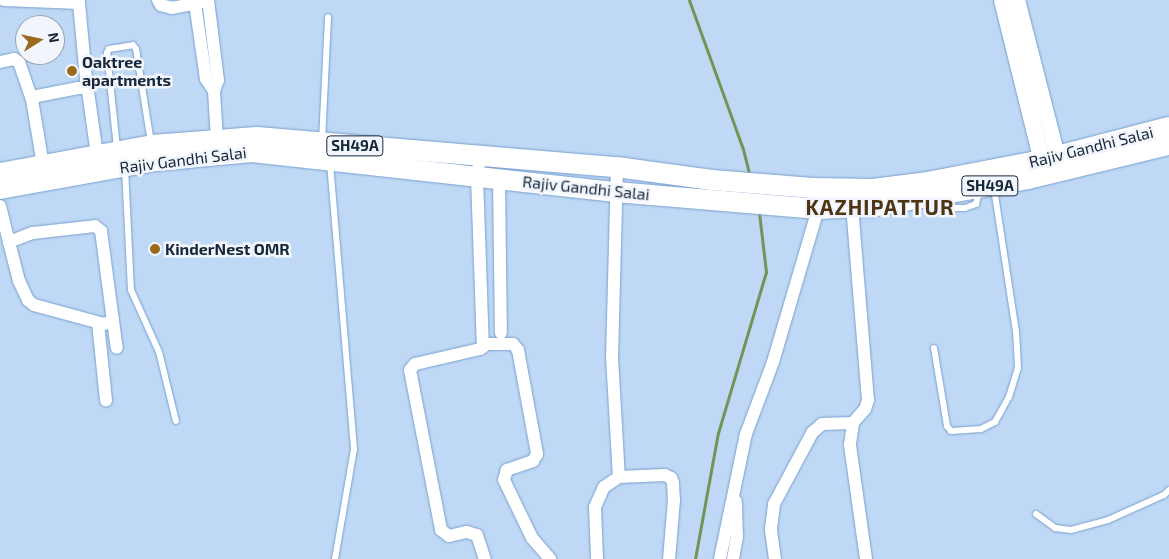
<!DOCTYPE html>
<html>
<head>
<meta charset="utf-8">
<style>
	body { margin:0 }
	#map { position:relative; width:1169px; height:559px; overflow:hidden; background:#bfd8f5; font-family:"Exo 2",sans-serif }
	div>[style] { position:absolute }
	.stream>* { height:3px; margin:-1.5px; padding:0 1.5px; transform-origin:1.5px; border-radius:1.5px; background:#729556 }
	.roads { filter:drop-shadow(0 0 1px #78a1cf) drop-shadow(0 0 1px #78a1cf) }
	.service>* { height:6px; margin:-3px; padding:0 3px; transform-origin:3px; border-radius:3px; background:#fff }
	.minor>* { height:12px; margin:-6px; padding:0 6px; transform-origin:6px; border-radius:6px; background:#fff }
	.tertiary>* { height:16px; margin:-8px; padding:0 8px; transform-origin:8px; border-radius:8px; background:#fff }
	.primary>* { height:20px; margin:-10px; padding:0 10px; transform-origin:10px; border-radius:10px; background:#fff }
	.dots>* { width:14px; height:14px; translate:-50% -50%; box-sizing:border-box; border:2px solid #f2f6fc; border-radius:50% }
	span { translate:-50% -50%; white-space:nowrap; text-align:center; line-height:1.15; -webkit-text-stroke:5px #f2f6fc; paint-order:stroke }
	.shield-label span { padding:1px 4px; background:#f2f6fc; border:1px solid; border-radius:4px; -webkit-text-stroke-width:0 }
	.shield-label { font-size:15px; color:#162739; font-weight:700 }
	.poi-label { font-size:16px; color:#162739; font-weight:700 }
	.left { translate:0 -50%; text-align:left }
	.street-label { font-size:16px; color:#162739 }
	.district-label { font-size:21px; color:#4d3412; font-weight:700; letter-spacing:1px }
	.north { position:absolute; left:15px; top:15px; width:50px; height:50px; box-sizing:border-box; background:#f2f6fc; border:1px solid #9aa3ae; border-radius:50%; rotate:80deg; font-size:14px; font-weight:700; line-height:20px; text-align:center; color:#162739 }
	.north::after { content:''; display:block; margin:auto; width:18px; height:22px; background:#9c6a1f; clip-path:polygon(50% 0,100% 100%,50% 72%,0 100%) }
</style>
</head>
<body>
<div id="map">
	<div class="stream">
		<i style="left:689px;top:0;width:158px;rotate:70.1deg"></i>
		<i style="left:743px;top:149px;width:29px;rotate:76deg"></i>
		<i style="left:695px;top:559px;width:128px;rotate:-79.7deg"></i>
		<i style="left:718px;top:433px;width:168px;rotate:-73.4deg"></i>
		<i style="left:766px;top:272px;width:60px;rotate:-96.7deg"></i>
	</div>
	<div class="roads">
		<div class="service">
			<i style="left:322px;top:141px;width:124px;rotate:-87.2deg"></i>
			<i style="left:117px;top:148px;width:96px;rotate:-96deg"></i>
			<i style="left:107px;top:53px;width:4px;rotate:-63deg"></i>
			<i style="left:109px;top:49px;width:24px;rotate:-9deg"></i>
			<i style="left:133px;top:45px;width:5px;rotate:53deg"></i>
			<i style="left:136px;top:49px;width:95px;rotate:80.9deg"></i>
			<i style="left:330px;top:163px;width:287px;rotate:85.2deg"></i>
			<i style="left:354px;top:449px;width:112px;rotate:99.8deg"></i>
			<i style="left:125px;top:168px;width:122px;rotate:87.2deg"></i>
			<i style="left:131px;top:290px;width:68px;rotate:65.7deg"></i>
			<i style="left:159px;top:352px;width:71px;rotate:76.2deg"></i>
			<i style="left:947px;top:196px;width:7px;rotate:74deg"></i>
			<i style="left:949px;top:203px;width:8px;rotate:40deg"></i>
			<i style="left:955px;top:208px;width:10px"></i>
			<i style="left:965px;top:208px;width:12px;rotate:-20deg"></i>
			<i style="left:976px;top:204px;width:13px;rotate:-77deg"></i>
			<i style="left:934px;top:348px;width:79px;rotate:80.5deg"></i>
			<i style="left:947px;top:426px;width:6px;rotate:51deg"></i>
			<i style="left:951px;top:431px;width:30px;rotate:-4deg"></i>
			<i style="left:981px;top:429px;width:16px;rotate:-27deg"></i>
			<i style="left:995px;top:422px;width:29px;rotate:-61deg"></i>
			<i style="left:1009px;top:397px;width:30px;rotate:-73deg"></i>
			<i style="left:1018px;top:368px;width:36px;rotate:-93deg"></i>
			<i style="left:1016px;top:332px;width:145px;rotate:-98.7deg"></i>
			<i style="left:1036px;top:514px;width:24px;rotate:36deg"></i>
			<i style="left:1055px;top:528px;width:16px;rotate:7deg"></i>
			<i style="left:1071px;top:530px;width:38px;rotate:-15deg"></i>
			<i style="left:1108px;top:520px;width:61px;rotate:-24.1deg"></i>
			<i style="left:1164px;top:495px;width:7px;rotate:-45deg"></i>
		</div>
		<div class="minor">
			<i style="left:4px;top:0;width:75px;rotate:2.3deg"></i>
			<i style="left:79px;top:3px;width:86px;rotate:84.7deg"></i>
			<i style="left:158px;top:0;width:6px;rotate:59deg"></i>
			<i style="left:161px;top:5px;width:11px;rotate:15deg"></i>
			<i style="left:172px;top:8px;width:32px;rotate:-11deg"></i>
			<i style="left:208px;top:0;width:81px;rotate:82.9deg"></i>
			<i style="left:218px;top:80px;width:12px;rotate:110deg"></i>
			<i style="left:214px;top:91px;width:49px;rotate:86.5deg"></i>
			<i style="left:195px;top:3px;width:77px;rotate:81.8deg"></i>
			<i style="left:206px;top:79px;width:14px;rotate:56deg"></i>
			<i style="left:0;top:62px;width:14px;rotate:-12deg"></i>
			<i style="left:14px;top:59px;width:6px;rotate:31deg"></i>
			<i style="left:19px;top:62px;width:39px;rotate:71deg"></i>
			<i style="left:480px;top:156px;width:21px;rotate:98deg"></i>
			<i style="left:477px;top:177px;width:170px;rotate:88deg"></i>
			<i style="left:483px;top:347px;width:4px;rotate:146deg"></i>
			<i style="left:480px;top:349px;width:67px;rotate:167deg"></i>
			<i style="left:415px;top:364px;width:8px;rotate:130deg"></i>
			<i style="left:410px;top:370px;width:163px;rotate:79deg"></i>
			<i style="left:441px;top:530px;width:10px;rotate:37deg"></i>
			<i style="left:449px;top:536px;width:18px;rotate:-13deg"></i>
			<i style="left:467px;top:532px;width:10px;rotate:17deg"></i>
			<i style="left:477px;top:535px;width:25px;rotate:72deg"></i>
			<i style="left:43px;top:165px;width:67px;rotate:-99.5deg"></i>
			<i style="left:32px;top:99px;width:6px;rotate:-31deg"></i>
			<i style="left:37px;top:96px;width:42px;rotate:-11deg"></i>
			<i style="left:78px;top:88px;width:6px"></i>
			<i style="left:84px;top:88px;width:5px;rotate:37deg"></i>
			<i style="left:88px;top:91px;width:65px;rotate:82deg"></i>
			<i style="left:617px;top:167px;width:190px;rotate:91.5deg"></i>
			<i style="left:612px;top:357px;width:120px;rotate:86.7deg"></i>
			<i style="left:499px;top:179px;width:154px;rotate:89.3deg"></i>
			<i style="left:0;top:206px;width:37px;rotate:76deg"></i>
			<i style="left:852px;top:206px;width:195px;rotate:85.3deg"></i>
			<i style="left:868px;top:400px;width:9px;rotate:108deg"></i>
			<i style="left:865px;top:409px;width:18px;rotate:131deg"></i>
			<i style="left:853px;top:423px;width:22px;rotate:98deg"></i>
			<i style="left:850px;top:445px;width:115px;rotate:82deg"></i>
			<i style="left:95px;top:226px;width:8px;rotate:40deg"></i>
			<i style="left:101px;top:231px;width:91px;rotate:82.4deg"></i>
			<i style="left:113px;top:321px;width:9px;rotate:162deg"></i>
			<i style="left:104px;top:324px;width:73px;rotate:-164.8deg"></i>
			<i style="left:34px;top:305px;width:8px;rotate:-140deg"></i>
			<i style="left:28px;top:300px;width:21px;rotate:-115deg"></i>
			<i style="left:19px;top:281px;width:40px;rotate:-104.4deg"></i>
			<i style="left:9px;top:242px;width:26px;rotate:-21deg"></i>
			<i style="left:33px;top:233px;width:62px;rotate:-6.4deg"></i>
			<i style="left:113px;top:321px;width:27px;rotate:82deg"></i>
			<i style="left:98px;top:323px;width:78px;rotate:84.1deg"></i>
			<i style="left:483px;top:344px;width:30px"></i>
			<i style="left:513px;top:344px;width:8px;rotate:50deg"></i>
			<i style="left:518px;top:350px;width:106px;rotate:79.6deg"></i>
			<i style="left:537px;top:454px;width:8px;rotate:120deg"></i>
			<i style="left:533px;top:461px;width:28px;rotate:161deg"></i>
			<i style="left:507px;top:470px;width:10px;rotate:107deg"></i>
			<i style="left:504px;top:480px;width:64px;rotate:64.2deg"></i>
			<i style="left:532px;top:538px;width:28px;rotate:49deg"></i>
			<i style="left:597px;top:559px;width:52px;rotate:-92.2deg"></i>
			<i style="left:595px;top:507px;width:22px;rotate:-66deg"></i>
			<i style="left:604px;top:487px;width:18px;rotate:-34deg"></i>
			<i style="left:619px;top:477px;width:46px;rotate:-2.5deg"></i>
			<i style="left:665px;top:475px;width:7px;rotate:27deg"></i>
			<i style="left:671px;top:478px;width:5px;rotate:68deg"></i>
			<i style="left:673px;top:483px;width:17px;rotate:87deg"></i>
			<i style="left:674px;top:500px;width:59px;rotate:94.8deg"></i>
			<i style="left:720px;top:559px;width:128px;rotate:-78.3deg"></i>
			<i style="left:746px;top:434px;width:77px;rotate:-69.4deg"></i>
			<i style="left:773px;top:362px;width:159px;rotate:-73.6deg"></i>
			<i style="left:733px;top:559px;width:23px;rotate:-80deg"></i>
			<i style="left:737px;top:536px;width:35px;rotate:-92deg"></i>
			<i style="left:775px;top:559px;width:30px;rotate:-98deg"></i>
			<i style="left:771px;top:529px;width:25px;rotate:-83deg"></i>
			<i style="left:774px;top:504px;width:81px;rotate:-61.8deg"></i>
			<i style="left:812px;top:433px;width:13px;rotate:-42deg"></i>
			<i style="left:822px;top:424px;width:31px;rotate:-2deg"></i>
		</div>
		<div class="tertiary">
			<i style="left:1002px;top:0;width:175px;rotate:76.1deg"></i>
			<i style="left:1017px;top:0;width:172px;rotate:75.6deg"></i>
		</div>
		<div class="primary">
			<i style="left:0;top:173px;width:155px;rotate:-10.4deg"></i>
			<i style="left:152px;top:145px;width:105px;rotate:-4.4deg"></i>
			<i style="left:257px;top:137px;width:361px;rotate:4.8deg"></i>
			<i style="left:617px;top:167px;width:96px;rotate:7.8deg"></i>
			<i style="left:712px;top:180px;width:101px;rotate:4.5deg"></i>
			<i style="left:813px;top:188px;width:60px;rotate:1deg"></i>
			<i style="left:873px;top:189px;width:54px;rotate:-7.4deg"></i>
			<i style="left:927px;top:182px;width:117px;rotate:-10.8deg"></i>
			<i style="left:1042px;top:160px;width:131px;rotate:-14.6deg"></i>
			<i style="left:0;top:189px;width:158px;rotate:-10.2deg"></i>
			<i style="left:155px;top:161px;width:97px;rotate:-5.3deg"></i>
			<i style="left:252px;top:152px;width:366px;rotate:6.3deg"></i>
			<i style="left:616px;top:192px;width:203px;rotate:4.8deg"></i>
			<i style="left:818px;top:209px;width:59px;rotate:-2.9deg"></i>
			<i style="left:877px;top:206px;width:153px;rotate:-10.1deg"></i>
			<i style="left:1028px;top:179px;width:145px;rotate:-13.6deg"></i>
		</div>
	</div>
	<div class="dots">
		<i style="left:72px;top:71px;background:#9c6a1f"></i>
		<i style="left:155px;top:249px;background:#9c6a1f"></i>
	</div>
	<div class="shield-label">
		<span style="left:355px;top:146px">SH49A</span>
		<span style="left:990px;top:186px">SH49A</span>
	</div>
	<div class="poi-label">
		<span class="left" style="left:82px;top:71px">Oaktree<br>apartments</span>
		<span class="left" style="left:165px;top:249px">KinderNest OMR</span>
	</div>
	<div class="street-label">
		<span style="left:1091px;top:147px;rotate:-14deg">Rajiv Gandhi Salai</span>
		<span style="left:183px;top:160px;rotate:-7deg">Rajiv Gandhi Salai</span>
		<span style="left:586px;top:188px;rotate:6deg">Rajiv Gandhi Salai</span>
	</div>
	<div class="district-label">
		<span style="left:880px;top:207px">KAZHIPATTUR</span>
	</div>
	<div class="north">N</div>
</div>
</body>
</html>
